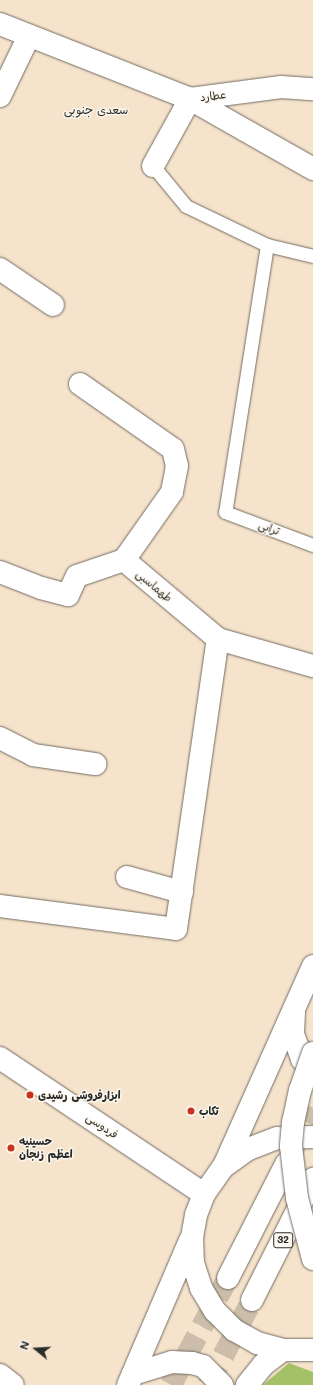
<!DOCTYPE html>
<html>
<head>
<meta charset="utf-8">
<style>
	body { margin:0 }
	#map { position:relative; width:313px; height:1385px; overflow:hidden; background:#f6e3cb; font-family:Mali,"Playpen Sans Arabic",sans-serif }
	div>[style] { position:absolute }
	.green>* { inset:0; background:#a5c168 }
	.highway-tunnel>* { height:22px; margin-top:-11px; transform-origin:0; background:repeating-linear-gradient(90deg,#cdbeab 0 22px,transparent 0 33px) }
	.roads { filter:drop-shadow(0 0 1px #726b63) drop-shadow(0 0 1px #726b63) }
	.lane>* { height:13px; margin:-6.5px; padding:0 6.5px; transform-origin:6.5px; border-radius:6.5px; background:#fff }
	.street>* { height:22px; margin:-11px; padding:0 11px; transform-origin:11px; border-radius:11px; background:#fff }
	.secondary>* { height:22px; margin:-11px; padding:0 11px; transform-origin:11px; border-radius:11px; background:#fff }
	.highway>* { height:22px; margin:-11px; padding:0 11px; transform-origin:11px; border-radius:11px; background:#fff }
	.bridges { filter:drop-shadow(0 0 1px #726b63) drop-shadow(0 0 1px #726b63) }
	.highway-bridge>* { height:22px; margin:-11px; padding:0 11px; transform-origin:11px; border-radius:11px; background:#fff }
	.dots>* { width:11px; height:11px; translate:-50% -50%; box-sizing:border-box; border:2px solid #fbf7ec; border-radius:50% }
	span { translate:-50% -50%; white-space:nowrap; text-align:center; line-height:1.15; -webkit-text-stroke:3px #fbf7ec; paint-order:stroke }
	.shield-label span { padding:1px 3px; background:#fbf7ec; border:1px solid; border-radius:3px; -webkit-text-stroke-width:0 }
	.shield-label { font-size:10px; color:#2b2b2b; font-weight:700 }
	.street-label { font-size:11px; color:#2b2b2b }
	.poi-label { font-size:11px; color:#2b2b2b; font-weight:700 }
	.left { translate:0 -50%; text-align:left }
	.neighbourhood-label { font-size:12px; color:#2b2b2b }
	.north { position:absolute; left:16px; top:1329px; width:40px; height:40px; -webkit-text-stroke:3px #fbf7ec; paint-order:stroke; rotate:288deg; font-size:11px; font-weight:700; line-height:16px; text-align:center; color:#2b2b2b }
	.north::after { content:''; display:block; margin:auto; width:14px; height:18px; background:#2b2b2b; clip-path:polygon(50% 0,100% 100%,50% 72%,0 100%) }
</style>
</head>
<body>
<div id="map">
	<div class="green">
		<i style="clip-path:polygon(289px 1363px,313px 1372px,313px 1385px,263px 1385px)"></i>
	</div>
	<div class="highway-tunnel">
		<i style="left:292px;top:1152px;width:49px;rotate:-64.5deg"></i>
		<i style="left:171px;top:1385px;width:121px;rotate:-62deg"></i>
		<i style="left:208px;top:1385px;width:96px;rotate:-62.6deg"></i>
	</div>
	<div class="roads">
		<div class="lane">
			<i style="left:153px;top:166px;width:52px;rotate:50.5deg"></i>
			<i style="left:186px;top:206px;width:90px;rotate:25.7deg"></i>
			<i style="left:267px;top:245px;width:47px;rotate:13.4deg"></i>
			<i style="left:267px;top:245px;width:270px;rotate:98.9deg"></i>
			<i style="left:225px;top:512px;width:94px;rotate:20.6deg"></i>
		</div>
		<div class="street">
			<i style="left:0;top:24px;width:204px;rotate:21.5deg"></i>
			<i style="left:190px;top:99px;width:142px;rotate:29.6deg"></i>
			<i style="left:0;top:96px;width:67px;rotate:-64.2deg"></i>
			<i style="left:153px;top:166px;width:77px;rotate:-61.1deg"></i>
			<i style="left:190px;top:99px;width:92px;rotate:-7.5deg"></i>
			<i style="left:281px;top:87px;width:32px;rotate:4deg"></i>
			<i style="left:0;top:269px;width:64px;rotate:34.2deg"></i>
			<i style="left:80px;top:384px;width:113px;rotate:35deg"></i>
			<i style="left:173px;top:449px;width:17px;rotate:77deg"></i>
			<i style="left:177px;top:466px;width:26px;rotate:101deg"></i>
			<i style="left:172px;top:492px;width:83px;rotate:125.2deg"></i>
			<i style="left:0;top:572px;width:44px;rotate:21.3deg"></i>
			<i style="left:41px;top:588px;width:28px;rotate:15deg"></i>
			<i style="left:68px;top:595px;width:21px;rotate:-65deg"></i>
			<i style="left:77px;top:576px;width:50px;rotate:-18.8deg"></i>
			<i style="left:124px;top:560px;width:123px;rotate:40deg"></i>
			<i style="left:218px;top:639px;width:99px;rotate:15.9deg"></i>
			<i style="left:0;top:738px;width:37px;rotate:27deg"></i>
			<i style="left:33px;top:755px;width:63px;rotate:8.3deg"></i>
			<i style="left:127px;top:877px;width:57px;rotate:15.3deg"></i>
			<i style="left:0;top:906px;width:177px;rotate:7.4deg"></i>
			<i style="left:176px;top:929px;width:293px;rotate:-81.8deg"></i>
			<i style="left:0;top:1375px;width:16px;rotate:38deg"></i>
		</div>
		<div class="secondary">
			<i style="left:0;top:1058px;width:245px;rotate:33.7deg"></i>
		</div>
		<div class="highway">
			<i style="left:294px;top:1013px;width:21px;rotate:93deg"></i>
			<i style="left:293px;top:1034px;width:27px;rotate:70deg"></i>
			<i style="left:302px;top:1059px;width:16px;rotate:45deg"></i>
			<i style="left:313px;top:1137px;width:36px;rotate:178deg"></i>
			<i style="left:277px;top:1138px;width:31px;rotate:159deg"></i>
			<i style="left:248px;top:1149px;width:31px;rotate:144deg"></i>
			<i style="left:223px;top:1167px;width:33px;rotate:125deg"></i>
			<i style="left:204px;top:1194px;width:22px;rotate:111deg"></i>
			<i style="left:196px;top:1215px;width:22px;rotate:100deg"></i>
			<i style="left:192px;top:1237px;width:26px;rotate:88deg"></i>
			<i style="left:193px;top:1263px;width:26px;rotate:72deg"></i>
			<i style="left:201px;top:1288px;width:27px;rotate:59deg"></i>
			<i style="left:215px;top:1311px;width:27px;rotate:45deg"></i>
			<i style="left:234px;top:1330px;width:26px;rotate:29deg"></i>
			<i style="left:257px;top:1343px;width:27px;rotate:15deg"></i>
			<i style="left:283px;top:1350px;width:30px"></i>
			<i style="left:224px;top:1166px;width:219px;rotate:-66deg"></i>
			<i style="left:228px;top:1278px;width:128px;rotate:-63deg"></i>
			<i style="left:252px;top:1300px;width:136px;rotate:-63.2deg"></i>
			<i style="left:133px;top:1374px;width:41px;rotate:-17.1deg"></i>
			<i style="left:172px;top:1362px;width:20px;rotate:3deg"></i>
			<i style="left:192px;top:1363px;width:11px;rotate:15deg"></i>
			<i style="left:203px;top:1366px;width:27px;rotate:45deg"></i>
			<i style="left:128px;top:1385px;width:158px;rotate:-66.8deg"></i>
			<i style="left:247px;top:1385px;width:26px;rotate:-51deg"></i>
			<i style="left:263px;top:1365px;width:25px;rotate:-37deg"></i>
		</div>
	</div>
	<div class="bridges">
		<div class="highway-bridge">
			<i style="left:313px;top:1053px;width:39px;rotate:109deg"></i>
			<i style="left:300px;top:1090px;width:33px;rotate:102deg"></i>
			<i style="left:293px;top:1122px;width:24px;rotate:95deg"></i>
			<i style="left:291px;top:1146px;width:52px;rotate:83.4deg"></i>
			<i style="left:297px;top:1198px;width:63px;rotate:75.3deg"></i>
		</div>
	</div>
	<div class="dots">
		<i style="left:30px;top:1095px;background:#c8321e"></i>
		<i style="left:191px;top:1111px;background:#c8321e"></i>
		<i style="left:11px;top:1148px;background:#c8321e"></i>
	</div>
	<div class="shield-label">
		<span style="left:283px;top:1240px">32</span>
	</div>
	<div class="street-label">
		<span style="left:213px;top:96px;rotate:-7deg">عطارد</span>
		<span style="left:269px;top:528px;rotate:20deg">ترابی</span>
		<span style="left:154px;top:586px;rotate:40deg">طهماسبی</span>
		<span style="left:102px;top:1126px;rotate:34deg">فردوسی</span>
	</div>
	<div class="poi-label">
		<span class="left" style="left:38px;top:1095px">ابزارفروشی رشیدی</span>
		<span class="left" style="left:199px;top:1111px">تکاب</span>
		<span class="left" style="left:19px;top:1148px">حسینیه<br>اعظم زنجان</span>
	</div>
	<div class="neighbourhood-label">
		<span style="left:96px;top:110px">سعدی جنوبی</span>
	</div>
	<div class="north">N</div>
</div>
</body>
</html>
